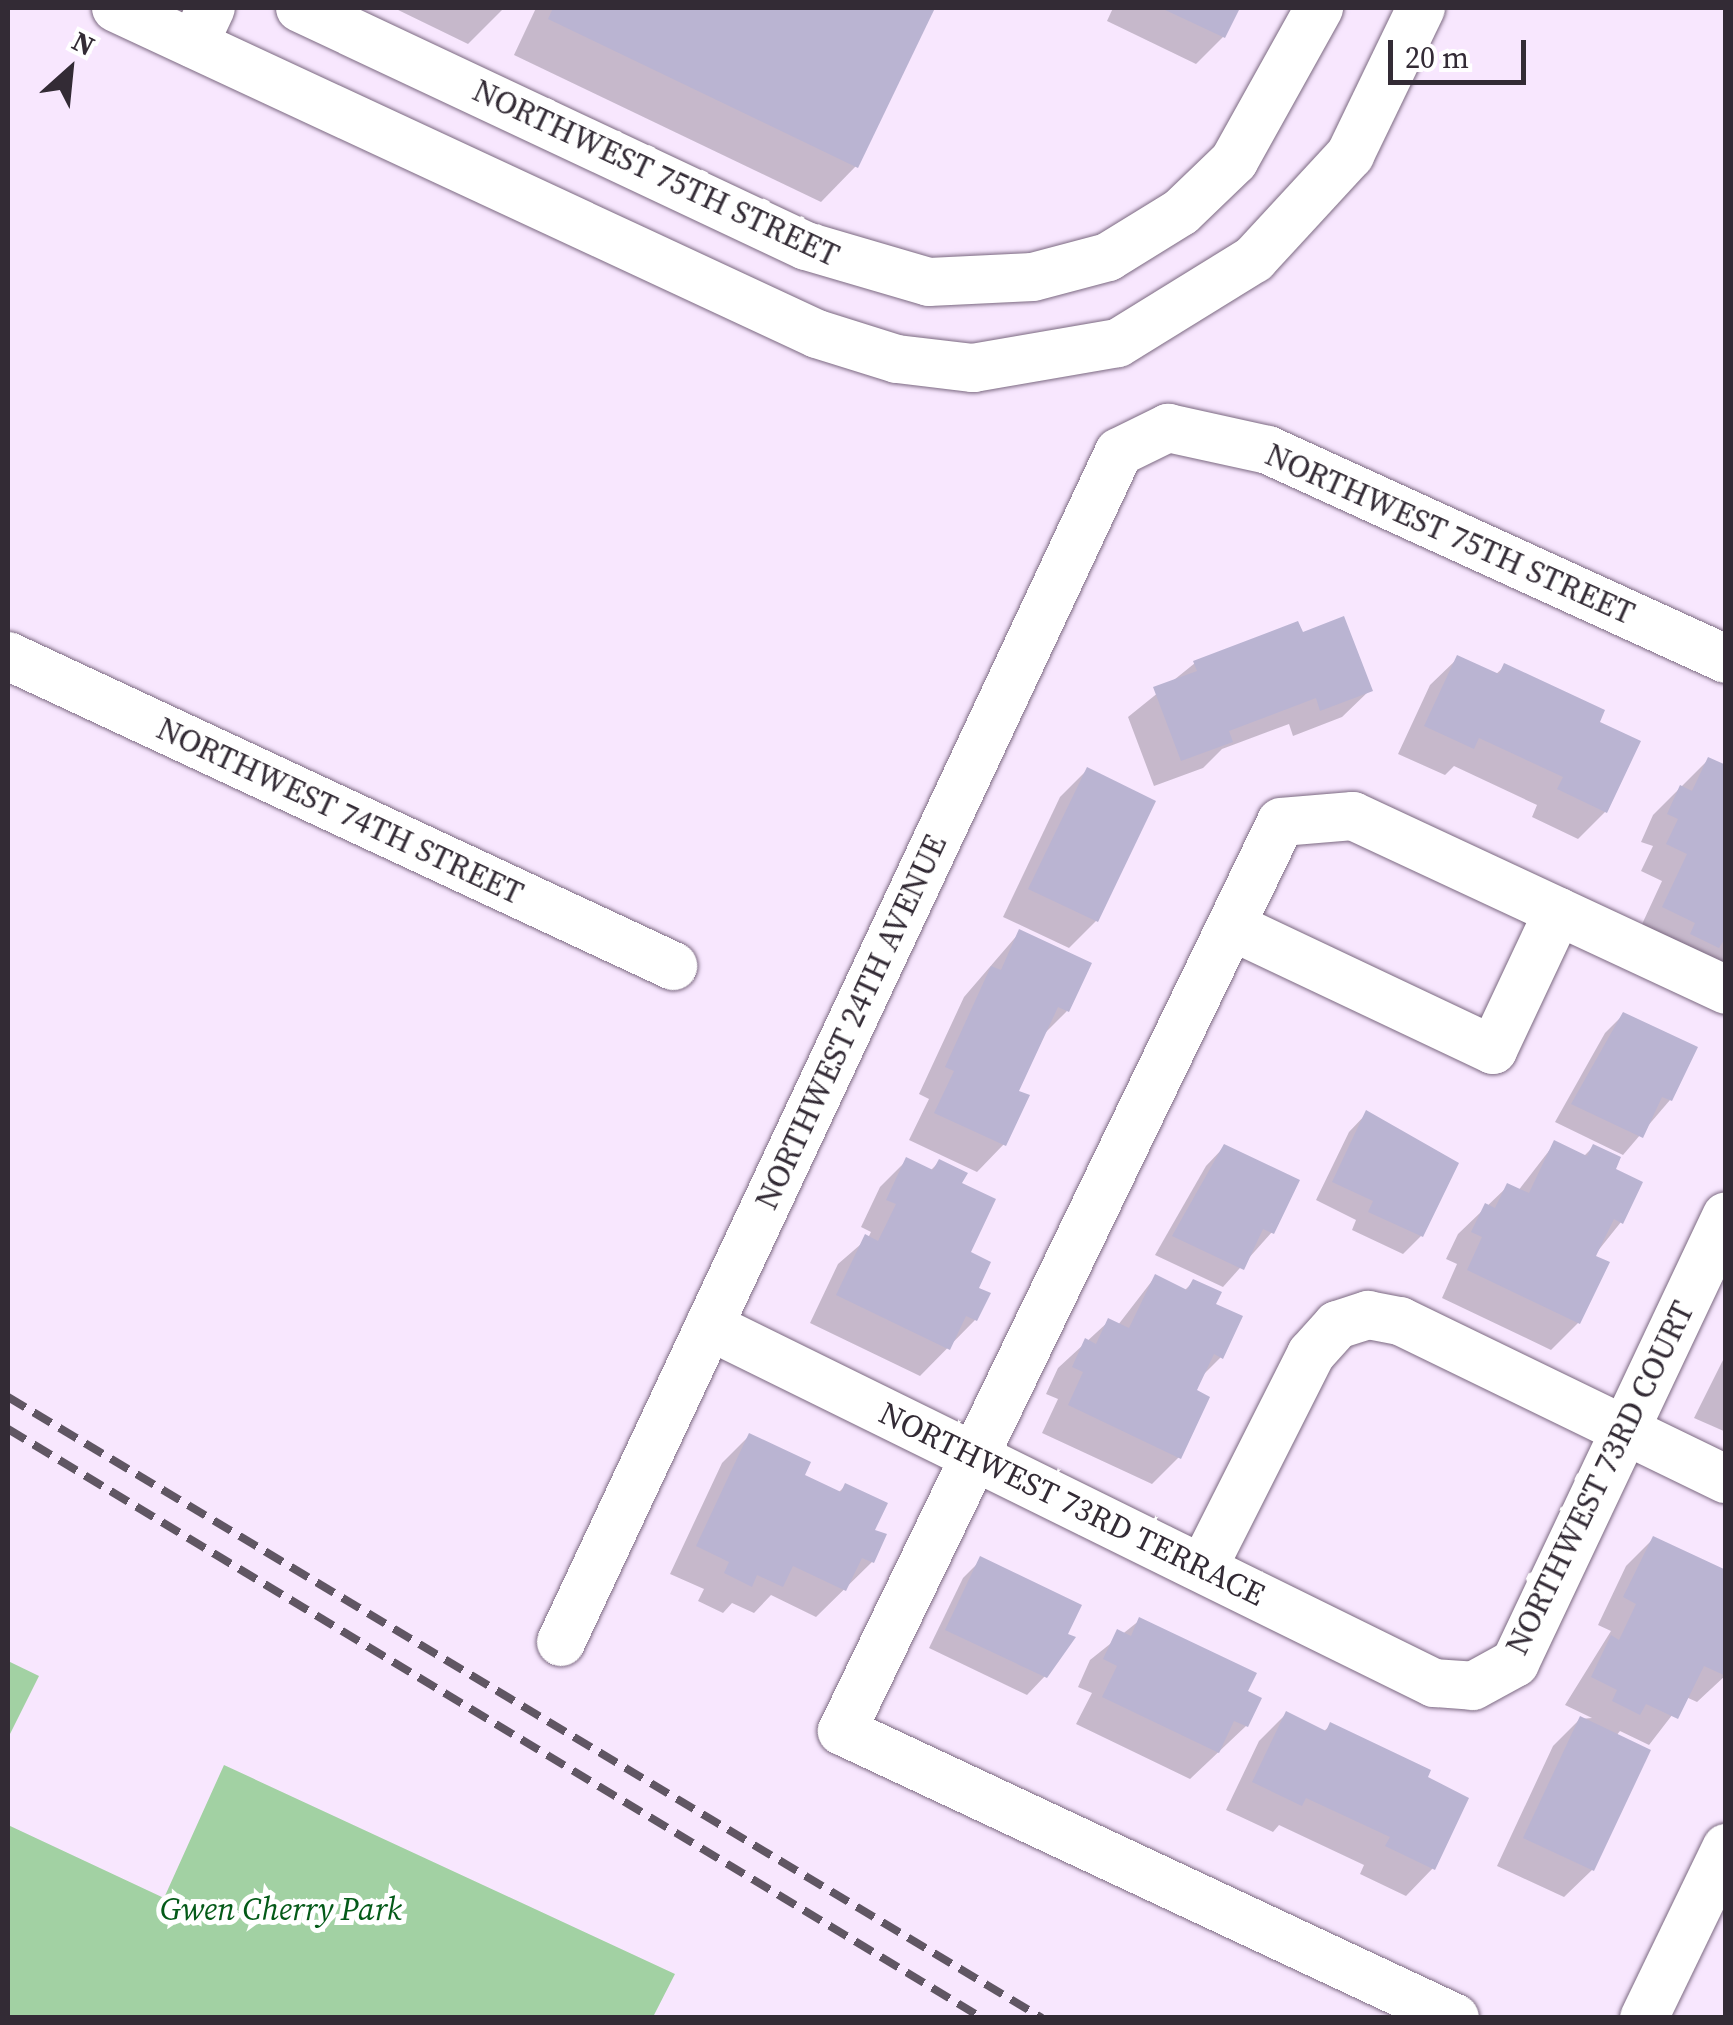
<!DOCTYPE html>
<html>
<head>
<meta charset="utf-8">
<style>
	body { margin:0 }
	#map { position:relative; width:1733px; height:2025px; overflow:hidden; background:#f8e7fe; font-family:"Source Serif 4",serif }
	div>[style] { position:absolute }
	.green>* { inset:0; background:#a2d1a3 }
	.shadow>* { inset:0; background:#0003 }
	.building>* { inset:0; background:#bab4d2 }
	.roads { filter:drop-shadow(0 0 2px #7b6981) drop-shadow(0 0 2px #7b6981) }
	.minor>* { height:48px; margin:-24px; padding:0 24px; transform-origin:24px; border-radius:24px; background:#fff }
	.rail>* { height:8px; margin-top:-4px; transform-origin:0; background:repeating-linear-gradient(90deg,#605663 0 20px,transparent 0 30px) }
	span { translate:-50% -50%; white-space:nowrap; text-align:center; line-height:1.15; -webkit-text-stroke:10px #fff; paint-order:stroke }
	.street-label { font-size:32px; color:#332b35 }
	.park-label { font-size:32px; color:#045a18; font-style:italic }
	.frame { position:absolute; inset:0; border:10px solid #332b35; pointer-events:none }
	.north { position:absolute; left:20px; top:20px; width:100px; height:100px; -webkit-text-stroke:8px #fff; paint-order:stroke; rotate:27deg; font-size:28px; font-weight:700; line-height:40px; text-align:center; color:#332b35 }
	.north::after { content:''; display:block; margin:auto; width:35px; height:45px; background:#332b35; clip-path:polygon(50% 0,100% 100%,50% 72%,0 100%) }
	.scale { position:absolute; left:1388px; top:40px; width:138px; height:45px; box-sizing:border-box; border:5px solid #332b35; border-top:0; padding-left:12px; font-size:30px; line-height:35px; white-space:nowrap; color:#332b35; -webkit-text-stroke:8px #fff; paint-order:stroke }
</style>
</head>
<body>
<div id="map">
	<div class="green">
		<i style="clip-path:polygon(8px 1661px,39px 1676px,8px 1738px)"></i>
		<i style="clip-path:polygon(224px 1765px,675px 1974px,653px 2017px,8px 2017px,8px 1825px,164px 1898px)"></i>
	</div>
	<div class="shadow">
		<i style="clip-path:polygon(394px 8px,504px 8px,468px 44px)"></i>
		<i style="clip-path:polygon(536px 8px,932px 8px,856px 166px,821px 202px,514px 55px)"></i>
		<i style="clip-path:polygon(1113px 8px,1237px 8px,1223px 37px,1196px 64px,1107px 21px)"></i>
		<i style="clip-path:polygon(1302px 635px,1370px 690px,1342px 717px,1293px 736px,1289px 724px,1222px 749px,1203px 768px,1154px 786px,1128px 717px,1195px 663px)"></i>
		<i style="clip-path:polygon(1458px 658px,1495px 675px,1505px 666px,1597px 723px,1605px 812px,1578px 839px,1532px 817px,1537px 805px,1454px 766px,1445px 775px,1398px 754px,1430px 685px)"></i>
		<i style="clip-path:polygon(1708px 760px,1726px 768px,1726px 972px,1637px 935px,1662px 881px,1641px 871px,1653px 846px,1641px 842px,1653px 815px)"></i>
		<i style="clip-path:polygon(1087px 770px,1096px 921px,1069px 948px,1003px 917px,1060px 797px)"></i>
		<i style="clip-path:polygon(1020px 932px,1067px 1011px,1043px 1035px,1016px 1092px,1004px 1144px,977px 1172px,909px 1140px,929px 1099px,919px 1094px,964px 997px)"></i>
		<i style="clip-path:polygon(1623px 1015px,1670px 1100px,1623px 1155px,1555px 1122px,1605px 1033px)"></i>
		<i style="clip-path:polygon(1367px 1113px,1421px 1236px,1403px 1254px,1352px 1230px,1356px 1220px,1316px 1200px,1349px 1132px)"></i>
		<i style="clip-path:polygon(1555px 1143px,1583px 1157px,1593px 1147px,1612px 1170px,1621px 1222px,1593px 1257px,1578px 1323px,1551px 1350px,1442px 1298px,1457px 1264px,1446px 1259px,1458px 1234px,1508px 1186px,1518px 1191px)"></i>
		<i style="clip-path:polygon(1224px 1147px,1272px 1232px,1223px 1287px,1155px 1255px,1206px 1166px)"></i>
		<i style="clip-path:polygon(907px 1160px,930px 1171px,939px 1162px,959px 1184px,976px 1289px,975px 1320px,920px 1376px,810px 1323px,838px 1264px,868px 1238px,871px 1232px,861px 1227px,880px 1187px)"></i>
		<i style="clip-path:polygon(1155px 1277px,1184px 1291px,1193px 1282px,1213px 1305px,1221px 1357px,1200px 1378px,1179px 1457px,1152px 1484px,1042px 1433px,1058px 1399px,1046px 1394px,1058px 1368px,1109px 1321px,1118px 1325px)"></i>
		<i style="clip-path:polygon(1726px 1354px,1726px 1432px,1694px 1418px)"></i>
		<i style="clip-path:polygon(749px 1436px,802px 1476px,838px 1493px,845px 1486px,872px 1531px,872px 1562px,816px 1617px,771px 1595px,754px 1613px,732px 1603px,723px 1613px,698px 1601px,704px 1589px,670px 1574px,722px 1463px)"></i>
		<i style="clip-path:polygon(1653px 1539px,1726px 1675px,1697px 1702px,1686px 1697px,1649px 1745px,1620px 1731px,1616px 1736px,1648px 1751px,1592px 1870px,1564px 1897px,1497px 1866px,1553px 1746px,1580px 1719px,1592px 1718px,1565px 1705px,1611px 1631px,1598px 1625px,1626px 1566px)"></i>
		<i style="clip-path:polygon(981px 1560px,1045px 1676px,1027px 1695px,929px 1648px,963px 1578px)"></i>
		<i style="clip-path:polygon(1140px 1620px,1245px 1693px,1246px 1726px,1190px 1779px,1076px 1724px,1092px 1693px,1078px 1687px,1090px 1660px)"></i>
		<i style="clip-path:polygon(1286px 1714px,1323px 1732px,1331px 1725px,1424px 1779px,1433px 1868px,1406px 1896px,1360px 1874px,1364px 1865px,1279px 1825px,1273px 1832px,1226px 1810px,1259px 1741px)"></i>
	</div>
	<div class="building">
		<i style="clip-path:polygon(553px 8px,935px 8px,858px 168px,548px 19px)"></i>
		<i style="clip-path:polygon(1161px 8px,1240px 8px,1225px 38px)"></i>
		<i style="clip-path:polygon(1344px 616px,1373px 691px,1320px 711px,1316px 698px,1229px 731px,1233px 742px,1181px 761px,1153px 687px,1197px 671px,1193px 661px,1298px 621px,1303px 632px)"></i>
		<i style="clip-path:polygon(1457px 655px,1499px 674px,1504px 663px,1605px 710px,1600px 722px,1641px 741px,1607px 813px,1557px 789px,1563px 777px,1479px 738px,1474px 749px,1424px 726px)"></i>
		<i style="clip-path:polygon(1708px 757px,1726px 765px,1726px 937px,1719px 948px,1690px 934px,1695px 923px,1662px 907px,1687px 854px,1666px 844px,1678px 819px,1667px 814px,1680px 785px,1692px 791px)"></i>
		<i style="clip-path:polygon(1087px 767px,1156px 801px,1098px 922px,1028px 889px)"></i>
		<i style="clip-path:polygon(1019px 929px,1092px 963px,1069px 1012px,1058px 1007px,1019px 1091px,1030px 1095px,1006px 1146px,934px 1113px,954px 1071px,945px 1067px,991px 966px,1001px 970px)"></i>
		<i style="clip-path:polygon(1623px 1012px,1698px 1047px,1672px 1101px,1662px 1097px,1643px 1138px,1571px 1104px)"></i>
		<i style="clip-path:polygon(1366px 1110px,1459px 1163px,1423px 1237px,1368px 1212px,1373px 1201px,1332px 1182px)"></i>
		<i style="clip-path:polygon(1554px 1140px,1587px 1156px,1593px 1144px,1621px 1157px,1616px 1169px,1643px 1182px,1623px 1224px,1614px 1219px,1596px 1256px,1610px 1262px,1580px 1324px,1467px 1270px,1482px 1237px,1471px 1232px,1485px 1203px,1495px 1208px,1507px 1183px,1529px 1193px)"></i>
		<i style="clip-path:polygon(1224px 1144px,1300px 1180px,1274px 1234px,1263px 1229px,1244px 1270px,1172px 1236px)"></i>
		<i style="clip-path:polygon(906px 1157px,933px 1170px,939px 1159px,968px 1173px,962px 1183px,996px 1199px,971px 1252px,991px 1262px,979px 1288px,991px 1293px,977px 1321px,966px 1316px,950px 1350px,836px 1295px,865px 1234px,878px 1241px,896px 1204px,886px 1200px)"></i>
		<i style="clip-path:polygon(1155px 1274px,1187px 1290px,1193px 1279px,1222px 1292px,1216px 1304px,1243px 1316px,1223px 1359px,1214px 1354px,1197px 1390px,1210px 1397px,1181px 1459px,1068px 1405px,1083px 1372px,1072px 1367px,1085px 1338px,1096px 1344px,1108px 1318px,1129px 1328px)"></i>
		<i style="clip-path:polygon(749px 1433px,811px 1462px,805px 1475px,841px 1492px,845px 1483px,888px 1503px,875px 1530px,887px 1534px,874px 1563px,862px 1558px,846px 1591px,793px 1566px,783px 1587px,757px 1575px,752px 1587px,724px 1573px,729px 1562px,696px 1546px)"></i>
		<i style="clip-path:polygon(1653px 1536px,1726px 1570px,1726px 1676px,1704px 1666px,1678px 1719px,1646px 1704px,1640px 1715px,1612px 1701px,1617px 1690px,1591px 1677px,1611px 1635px,1619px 1640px,1636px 1604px,1623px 1597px)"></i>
		<i style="clip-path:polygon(980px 1556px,1082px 1605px,1068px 1634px,1076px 1637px,1047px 1678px,945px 1630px)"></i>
		<i style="clip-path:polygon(1139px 1617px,1257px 1673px,1248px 1691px,1262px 1698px,1248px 1727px,1234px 1721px,1219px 1753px,1102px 1697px,1117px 1666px,1103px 1659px,1117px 1629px,1131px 1636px)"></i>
		<i style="clip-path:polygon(1286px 1711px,1326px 1731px,1330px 1722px,1431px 1770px,1428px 1777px,1469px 1798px,1435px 1870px,1385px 1846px,1390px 1837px,1306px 1798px,1302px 1806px,1252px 1782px)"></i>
		<i style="clip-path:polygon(1580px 1716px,1651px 1750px,1594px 1871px,1523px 1838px)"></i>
	</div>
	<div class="roads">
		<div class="minor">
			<i style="left:116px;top:8px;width:773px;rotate:24.94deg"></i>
			<i style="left:817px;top:334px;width:84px;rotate:17.4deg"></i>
			<i style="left:897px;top:359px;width:77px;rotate:6.8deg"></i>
			<i style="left:973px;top:368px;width:147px;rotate:-9.8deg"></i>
			<i style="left:1118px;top:343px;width:160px;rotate:-31.7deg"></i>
			<i style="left:1254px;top:259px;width:142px;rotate:-47.3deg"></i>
			<i style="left:1350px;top:155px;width:163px;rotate:-64.2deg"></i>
			<i style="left:300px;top:8px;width:559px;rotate:25.19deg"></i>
			<i style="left:806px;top:246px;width:128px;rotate:16.3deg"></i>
			<i style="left:929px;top:282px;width:104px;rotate:-2.8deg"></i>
			<i style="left:1033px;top:277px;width:78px;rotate:-14.9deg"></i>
			<i style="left:1108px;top:257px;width:86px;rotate:-31.7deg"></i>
			<i style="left:1181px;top:212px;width:74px;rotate:-43.9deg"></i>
			<i style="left:1234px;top:161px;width:175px;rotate:-60.9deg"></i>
			<i style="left:194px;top:44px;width:40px;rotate:-65deg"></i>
			<i style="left:8px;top:656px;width:734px;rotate:24.99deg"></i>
			<i style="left:1231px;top:926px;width:290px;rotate:25.3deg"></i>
			<i style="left:1493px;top:1050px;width:153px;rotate:-64.8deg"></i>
			<i style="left:709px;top:1326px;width:808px;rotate:26.22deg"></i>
			<i style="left:1434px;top:1683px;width:39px;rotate:4deg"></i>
			<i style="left:1473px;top:1686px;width:48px;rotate:-28.7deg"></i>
			<i style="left:1515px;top:1663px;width:494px;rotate:-64.7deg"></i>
			<i style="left:1203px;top:1568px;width:240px;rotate:-63.2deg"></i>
			<i style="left:1311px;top:1354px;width:39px;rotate:-48deg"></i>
			<i style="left:1337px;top:1325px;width:33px;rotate:-18deg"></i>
			<i style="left:1368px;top:1315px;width:33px;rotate:11deg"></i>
			<i style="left:1400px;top:1321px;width:362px;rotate:25.9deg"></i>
			<i style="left:561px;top:1642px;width:1314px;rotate:-64.88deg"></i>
			<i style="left:1119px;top:452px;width:55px;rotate:-26.1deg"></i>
			<i style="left:1168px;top:428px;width:102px;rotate:12.4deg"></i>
			<i style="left:1268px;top:450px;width:503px;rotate:24.53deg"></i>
			<i style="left:1455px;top:2018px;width:677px;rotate:-154.91deg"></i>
			<i style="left:842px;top:1731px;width:1009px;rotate:-64.22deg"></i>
			<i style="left:1281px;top:822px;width:72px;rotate:-4.8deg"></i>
			<i style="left:1353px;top:816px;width:412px;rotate:25deg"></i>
			<i style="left:1644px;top:2018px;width:189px;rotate:-64.2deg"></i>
		</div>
	</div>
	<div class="rail">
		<i style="left:8px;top:1397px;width:1206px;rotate:30.99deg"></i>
		<i style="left:8px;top:1429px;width:1138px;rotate:31.16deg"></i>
	</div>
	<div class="street-label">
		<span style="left:656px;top:173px;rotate:25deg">NORTHWEST 75TH STREET</span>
		<span style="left:1450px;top:534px;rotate:24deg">NORTHWEST 75TH STREET</span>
		<span style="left:340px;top:811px;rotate:25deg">NORTHWEST 74TH STREET</span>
		<span style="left:851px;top:1022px;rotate:-65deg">NORTHWEST 24TH AVENUE</span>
		<span style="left:1600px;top:1478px;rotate:-64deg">NORTHWEST 73RD COURT</span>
		<span style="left:1072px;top:1504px;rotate:26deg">NORTHWEST 73RD TERRACE</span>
	</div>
	<div class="park-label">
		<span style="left:281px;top:1909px">Gwen Cherry Park</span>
	</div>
	<div class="frame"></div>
	<div class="north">N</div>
	<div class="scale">20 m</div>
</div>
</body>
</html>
